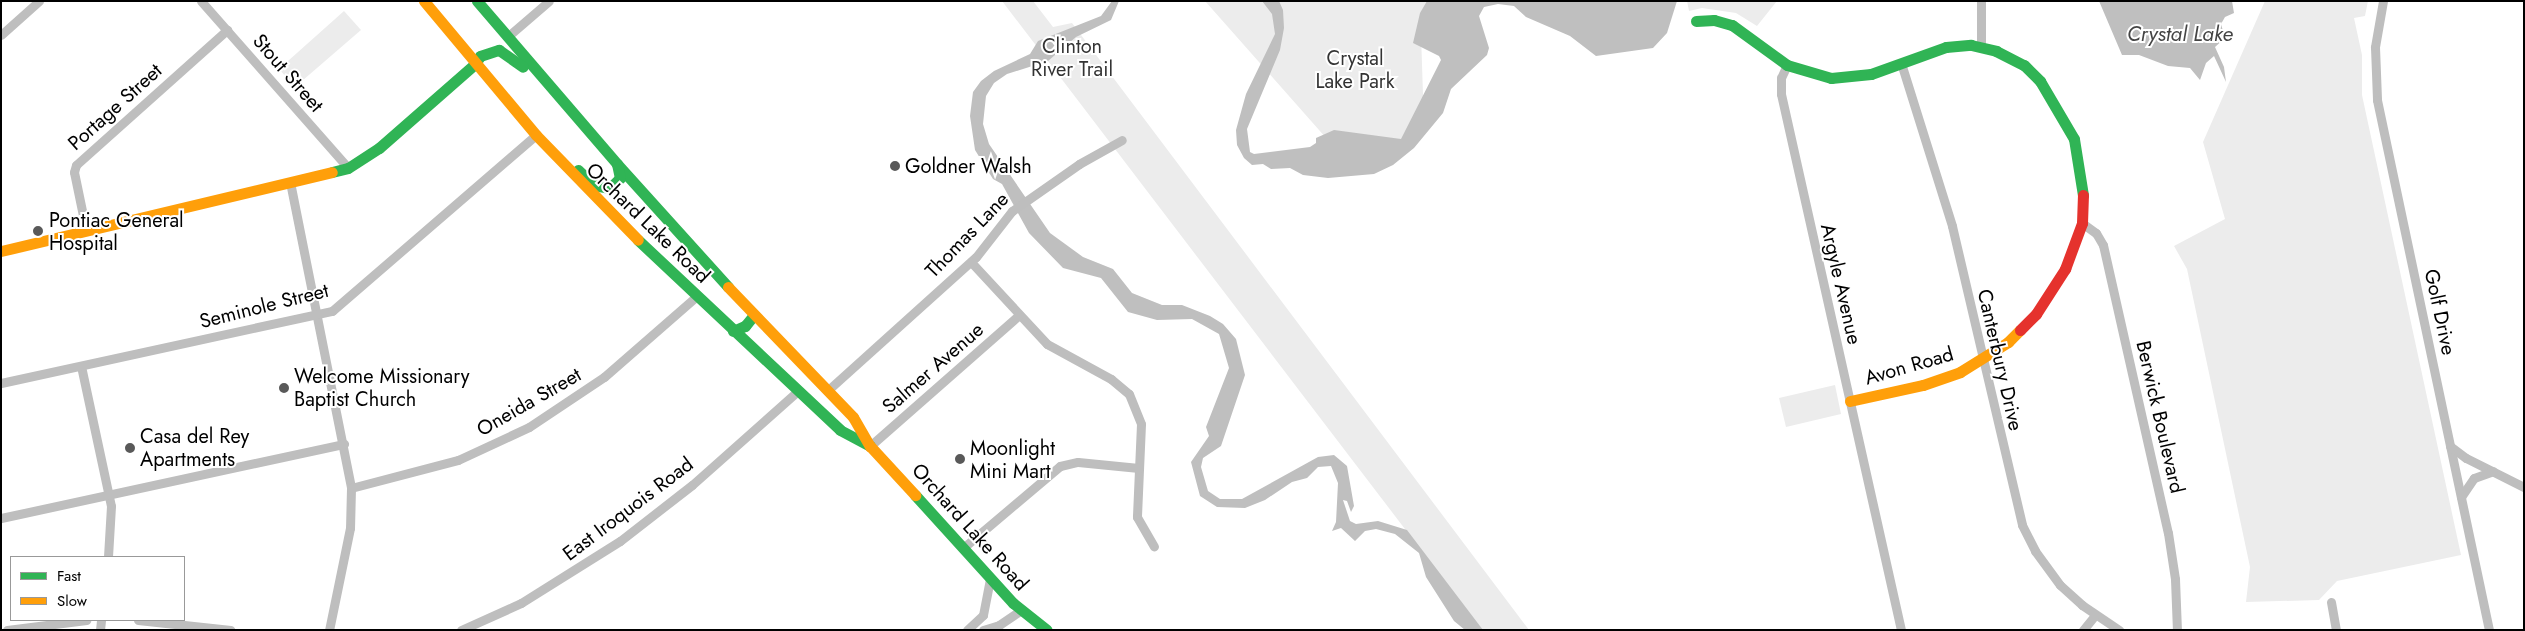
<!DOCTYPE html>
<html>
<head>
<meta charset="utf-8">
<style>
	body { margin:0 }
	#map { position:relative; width:2525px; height:631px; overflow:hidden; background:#fff; font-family:Jost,sans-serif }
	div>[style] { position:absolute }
	.green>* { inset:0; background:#ececec }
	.water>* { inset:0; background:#bfbfbf }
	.street>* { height:9px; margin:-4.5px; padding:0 4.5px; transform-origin:4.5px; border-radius:4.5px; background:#bebebe }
	.fast>* { height:11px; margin:-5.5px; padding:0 5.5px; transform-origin:5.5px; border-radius:5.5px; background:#30b455 }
	.slow>* { height:11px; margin:-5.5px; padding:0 5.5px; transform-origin:5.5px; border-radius:5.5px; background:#ff9f0a }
	.jam>* { height:11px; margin:-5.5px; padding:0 5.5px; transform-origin:5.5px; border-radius:5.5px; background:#e5322d }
	.dots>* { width:14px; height:14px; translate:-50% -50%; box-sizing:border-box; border:2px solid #fff; border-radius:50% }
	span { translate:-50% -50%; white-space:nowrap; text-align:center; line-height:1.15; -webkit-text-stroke:4px #fff; paint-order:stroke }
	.park-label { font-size:20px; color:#333 }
	.street-label { font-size:20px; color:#000 }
	.poi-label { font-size:20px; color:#000 }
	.left { translate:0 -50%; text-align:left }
	.water-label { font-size:21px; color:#444; font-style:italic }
	.frame { position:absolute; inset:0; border:2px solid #000; pointer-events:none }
	.legend { position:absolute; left:10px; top:556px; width:175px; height:65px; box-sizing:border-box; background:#fff; border:1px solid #999; margin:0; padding:6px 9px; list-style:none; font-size:15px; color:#000 }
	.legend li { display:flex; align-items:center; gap:10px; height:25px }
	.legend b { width:25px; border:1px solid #999 }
</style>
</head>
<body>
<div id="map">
	<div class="green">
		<i style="clip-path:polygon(1002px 1px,1033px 1px,1053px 27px,1072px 23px,1529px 630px,1482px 630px)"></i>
		<i style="clip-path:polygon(1205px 1px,1442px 1px,1421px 34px,1424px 125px,1357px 173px)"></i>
		<i style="clip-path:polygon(1687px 1px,1777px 1px,1757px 26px,1736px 13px,1702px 8px,1689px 11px)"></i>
		<i style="clip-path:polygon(2265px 1px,2368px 1px,2365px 16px,2354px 18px,2362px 55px,2362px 95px,2461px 555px,2337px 581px,2319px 600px,2246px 602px,2250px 567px,2187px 269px,2174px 246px,2225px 219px,2203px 142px)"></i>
		<i style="clip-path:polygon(344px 11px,361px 30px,295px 87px,279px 69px)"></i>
		<i style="clip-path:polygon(1835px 385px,1841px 414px,1786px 427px,1779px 398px)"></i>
	</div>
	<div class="water">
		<i style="clip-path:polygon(1112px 1px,1119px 1px,1111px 20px,1076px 37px,1048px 61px,1007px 74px,994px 83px,986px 96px,983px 124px,989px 144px,1050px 233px,1083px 257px,1113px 269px,1132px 293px,1162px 305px,1182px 305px,1210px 316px,1223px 324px,1236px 339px,1245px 375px,1221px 446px,1203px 458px,1201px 467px,1208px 491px,1220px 499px,1242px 499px,1318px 457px,1334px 455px,1347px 466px,1354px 506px,1351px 512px,1347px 501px,1343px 500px,1350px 521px,1356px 524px,1378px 521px,1407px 530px,1483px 630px,1465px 630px,1454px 621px,1426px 577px,1419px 553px,1395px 534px,1376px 529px,1365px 531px,1355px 541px,1341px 528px,1332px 531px,1336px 522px,1338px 483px,1331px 466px,1318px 467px,1307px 478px,1292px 482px,1265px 500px,1245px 508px,1217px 507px,1200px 496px,1191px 462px,1209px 436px,1206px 427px,1229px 368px,1219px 334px,1192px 319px,1157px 320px,1128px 312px,1101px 278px,1063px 268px,1029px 233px,1002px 184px,993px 179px,975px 150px,970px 116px,973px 92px,981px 81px,994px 71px,1030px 54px,1038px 41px,1101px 16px)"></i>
		<i style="clip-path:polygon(1262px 1px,1279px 1px,1283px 10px,1284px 28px,1280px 50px,1247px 129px,1250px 152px,1254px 154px,1310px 147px,1316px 143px,1316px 138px,1334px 130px,1401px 139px,1441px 60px,1439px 56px,1413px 43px,1420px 13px,1427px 1px,1677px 1px,1667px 33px,1653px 48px,1596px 56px,1570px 36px,1526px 17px,1514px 6px,1498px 4px,1484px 7px,1479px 16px,1489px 48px,1487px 55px,1451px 89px,1443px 113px,1414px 148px,1393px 165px,1374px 174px,1328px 178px,1303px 175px,1290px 168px,1271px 169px,1263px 164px,1252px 165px,1244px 158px,1237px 145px,1236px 130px,1246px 94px,1275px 34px,1272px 14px)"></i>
		<i style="clip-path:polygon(2099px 1px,2232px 1px,2234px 13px,2225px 17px,2221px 24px,2225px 38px,2215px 47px,2224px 67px,2226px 82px,2214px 56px,2206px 63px,2200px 80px,2190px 68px,2168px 66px,2139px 55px,2122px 55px)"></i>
	</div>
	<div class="street">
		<i style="left:201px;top:1px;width:222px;rotate:48.6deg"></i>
		<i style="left:2383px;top:1px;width:47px;rotate:99.9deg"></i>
		<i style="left:2375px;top:47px;width:53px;rotate:87.8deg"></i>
		<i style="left:2377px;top:100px;width:542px;rotate:78.07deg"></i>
		<i style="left:1px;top:35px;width:51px;rotate:-41.8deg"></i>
		<i style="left:507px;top:37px;width:55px;rotate:-40.6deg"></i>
		<i style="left:1981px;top:47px;width:46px;rotate:-90deg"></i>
		<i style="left:1901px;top:63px;width:171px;rotate:72.6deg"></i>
		<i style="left:1952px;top:226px;width:307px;rotate:76.8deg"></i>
		<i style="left:2022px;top:525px;width:29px;rotate:63deg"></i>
		<i style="left:2035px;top:551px;width:42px;rotate:53.7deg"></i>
		<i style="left:2060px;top:585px;width:30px;rotate:42deg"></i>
		<i style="left:2082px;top:605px;width:45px;rotate:34deg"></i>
		<i style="left:1787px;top:65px;width:14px;rotate:115deg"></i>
		<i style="left:1781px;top:78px;width:16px;rotate:90deg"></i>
		<i style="left:1781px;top:94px;width:549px;rotate:77.38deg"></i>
		<i style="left:290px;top:182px;width:312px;rotate:78.7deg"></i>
		<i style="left:351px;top:488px;width:40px;rotate:91.4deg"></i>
		<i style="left:350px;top:528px;width:104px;rotate:101.6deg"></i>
		<i style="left:2082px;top:223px;width:17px;rotate:36deg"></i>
		<i style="left:2096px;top:233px;width:14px;rotate:60deg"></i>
		<i style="left:2103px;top:245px;width:295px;rotate:77.3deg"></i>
		<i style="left:2168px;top:533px;width:47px;rotate:81.3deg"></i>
		<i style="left:2175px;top:579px;width:51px;rotate:87.8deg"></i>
		<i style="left:86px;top:230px;width:59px;rotate:-101.7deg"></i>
		<i style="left:74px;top:172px;width:7px;rotate:-74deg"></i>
		<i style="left:76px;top:165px;width:203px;rotate:-41.8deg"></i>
		<i style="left:971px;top:262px;width:112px;rotate:47.2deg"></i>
		<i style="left:1047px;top:344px;width:73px;rotate:28.7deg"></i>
		<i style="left:1111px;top:379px;width:23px;rotate:40deg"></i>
		<i style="left:1129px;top:394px;width:32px;rotate:68deg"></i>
		<i style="left:1141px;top:424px;width:93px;rotate:92.5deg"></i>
		<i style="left:1137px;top:517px;width:34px;rotate:60deg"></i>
		<i style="left:81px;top:366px;width:143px;rotate:77.9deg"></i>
		<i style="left:111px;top:506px;width:51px;rotate:93.4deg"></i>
		<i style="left:1px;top:383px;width:339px;rotate:-12.3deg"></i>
		<i style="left:332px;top:311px;width:269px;rotate:-40.8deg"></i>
		<i style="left:827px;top:391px;width:200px;rotate:-42deg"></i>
		<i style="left:976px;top:257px;width:58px;rotate:-52deg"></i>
		<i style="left:1012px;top:211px;width:82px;rotate:-35deg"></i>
		<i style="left:1079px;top:164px;width:49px;rotate:-29.2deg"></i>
		<i style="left:870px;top:446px;width:197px;rotate:-41.3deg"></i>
		<i style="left:2450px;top:446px;width:20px;rotate:37deg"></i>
		<i style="left:2466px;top:458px;width:65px;rotate:26.6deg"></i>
		<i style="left:351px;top:488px;width:111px;rotate:-14.7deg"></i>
		<i style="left:458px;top:460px;width:78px;rotate:-24.9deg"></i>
		<i style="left:529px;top:427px;width:90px;rotate:-33.7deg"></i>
		<i style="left:604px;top:377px;width:123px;rotate:-41.1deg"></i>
		<i style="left:2461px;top:497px;width:23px;rotate:-56deg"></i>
		<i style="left:2474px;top:478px;width:20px;rotate:-20deg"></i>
		<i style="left:1px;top:518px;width:351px;rotate:-12.2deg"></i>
		<i style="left:963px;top:548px;width:127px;rotate:-40.2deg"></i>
		<i style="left:1060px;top:466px;width:18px;rotate:-13deg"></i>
		<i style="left:1078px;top:462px;width:61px;rotate:5.6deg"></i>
		<i style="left:2331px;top:602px;width:28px;rotate:80deg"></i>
		<i style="left:138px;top:620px;width:93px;rotate:6.2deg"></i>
		<i style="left:7px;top:630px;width:80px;rotate:-7.2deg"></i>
		<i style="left:100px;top:630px;width:10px;rotate:-84deg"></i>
		<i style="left:461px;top:630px;width:66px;rotate:-24.2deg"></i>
		<i style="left:521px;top:603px;width:117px;rotate:-32.1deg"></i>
		<i style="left:620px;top:541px;width:91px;rotate:-37.9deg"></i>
		<i style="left:692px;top:485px;width:142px;rotate:-41.6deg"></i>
		<i style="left:967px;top:630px;width:22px;rotate:-43deg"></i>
		<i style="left:983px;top:615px;width:38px;rotate:-79deg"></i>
		<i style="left:983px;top:630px;width:17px;rotate:-17deg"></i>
		<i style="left:999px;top:625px;width:27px;rotate:-34deg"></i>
		<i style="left:2083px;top:630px;width:19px;rotate:-51deg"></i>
	</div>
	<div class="fast">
		<i style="left:477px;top:1px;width:215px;rotate:49.3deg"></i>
		<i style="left:617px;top:164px;width:166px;rotate:47.9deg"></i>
		<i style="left:1696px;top:21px;width:18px;rotate:-3deg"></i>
		<i style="left:1714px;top:20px;width:19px;rotate:16deg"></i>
		<i style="left:1732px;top:25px;width:68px;rotate:36deg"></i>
		<i style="left:1787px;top:65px;width:46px;rotate:16.5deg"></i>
		<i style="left:1831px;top:78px;width:40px;rotate:-5.7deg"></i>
		<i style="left:1871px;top:74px;width:80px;rotate:-19.8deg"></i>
		<i style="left:1946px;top:47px;width:25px;rotate:-5deg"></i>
		<i style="left:1971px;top:45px;width:26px;rotate:13deg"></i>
		<i style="left:1996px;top:51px;width:31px;rotate:27deg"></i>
		<i style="left:2024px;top:65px;width:23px;rotate:45deg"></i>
		<i style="left:2040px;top:81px;width:67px;rotate:59.6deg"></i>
		<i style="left:2074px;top:139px;width:57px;rotate:80.9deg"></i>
		<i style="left:578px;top:170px;width:22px;rotate:43deg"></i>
		<i style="left:594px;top:185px;width:16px;rotate:11deg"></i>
		<i style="left:610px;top:188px;width:14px;rotate:-45deg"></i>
		<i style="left:620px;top:178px;width:14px;rotate:-102deg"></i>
		<i style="left:332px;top:172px;width:16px;rotate:-14deg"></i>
		<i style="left:348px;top:168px;width:37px;rotate:-33deg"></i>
		<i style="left:379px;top:148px;width:128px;rotate:-41.2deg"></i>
		<i style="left:475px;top:64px;width:9px;rotate:-58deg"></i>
		<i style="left:480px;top:56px;width:20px;rotate:-18deg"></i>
		<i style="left:499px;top:50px;width:29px;rotate:35deg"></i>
		<i style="left:638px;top:240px;width:277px;rotate:43.2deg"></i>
		<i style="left:840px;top:430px;width:34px;rotate:28deg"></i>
		<i style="left:733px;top:331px;width:13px;rotate:-23deg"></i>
		<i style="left:745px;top:326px;width:14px;rotate:-51deg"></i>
		<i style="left:915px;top:495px;width:146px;rotate:47.8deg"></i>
		<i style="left:1013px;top:603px;width:43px;rotate:38.5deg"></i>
	</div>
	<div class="slow">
		<i style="left:424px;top:1px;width:175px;rotate:50.1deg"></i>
		<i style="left:536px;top:135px;width:146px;rotate:45.8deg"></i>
		<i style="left:1px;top:251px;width:340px;rotate:-13.4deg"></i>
		<i style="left:728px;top:287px;width:180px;rotate:46.1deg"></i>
		<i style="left:853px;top:417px;width:34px;rotate:60deg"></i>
		<i style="left:870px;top:446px;width:67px;rotate:47.4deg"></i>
		<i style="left:1850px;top:401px;width:75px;rotate:-12.4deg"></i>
		<i style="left:1923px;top:385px;width:39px;rotate:-19deg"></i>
		<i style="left:1960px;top:372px;width:57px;rotate:-32deg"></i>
		<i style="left:2008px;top:342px;width:17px;rotate:-45deg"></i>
	</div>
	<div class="jam">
		<i style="left:2020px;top:330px;width:23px;rotate:-45deg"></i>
		<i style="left:2036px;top:314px;width:54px;rotate:-57.2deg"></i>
		<i style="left:2065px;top:269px;width:49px;rotate:-69.7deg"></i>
		<i style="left:2082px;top:223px;width:28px;rotate:-88deg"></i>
	</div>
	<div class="dots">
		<i style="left:895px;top:166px;background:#595959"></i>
		<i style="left:38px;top:231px;background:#595959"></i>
		<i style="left:284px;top:388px;background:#595959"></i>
		<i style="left:130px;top:448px;background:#595959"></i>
		<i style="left:960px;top:459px;background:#595959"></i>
	</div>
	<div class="park-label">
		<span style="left:1072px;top:58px">Clinton<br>River Trail</span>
		<span style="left:1355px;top:70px">Crystal<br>Lake Park</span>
	</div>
	<div class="street-label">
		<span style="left:288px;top:73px;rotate:49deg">Stout Street</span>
		<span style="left:115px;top:107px;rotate:-42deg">Portage Street</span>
		<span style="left:648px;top:223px;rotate:44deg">Orchard Lake Road</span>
		<span style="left:967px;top:235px;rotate:-46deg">Thomas Lane</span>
		<span style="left:1841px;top:284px;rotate:77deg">Argyle Avenue</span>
		<span style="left:264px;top:306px;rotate:-14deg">Seminole Street</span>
		<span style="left:2440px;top:312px;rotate:78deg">Golf Drive</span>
		<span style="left:2000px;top:360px;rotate:77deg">Canterbury Drive</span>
		<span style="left:1909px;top:366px;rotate:-16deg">Avon Road</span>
		<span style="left:933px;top:368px;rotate:-41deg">Salmer Avenue</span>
		<span style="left:529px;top:402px;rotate:-30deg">Oneida Street</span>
		<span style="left:2160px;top:417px;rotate:77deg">Berwick Boulevard</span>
		<span style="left:628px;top:509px;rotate:-37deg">East Iroquois Road</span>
		<span style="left:970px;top:527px;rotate:48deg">Orchard Lake Road</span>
	</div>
	<div class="poi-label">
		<span class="left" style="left:905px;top:166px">Goldner Walsh</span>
		<span class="left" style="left:49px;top:232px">Pontiac General<br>Hospital</span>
		<span class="left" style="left:294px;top:388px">Welcome Missionary<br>Baptist Church</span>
		<span class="left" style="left:140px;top:448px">Casa del Rey<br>Apartments</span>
		<span class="left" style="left:970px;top:460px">Moonlight<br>Mini Mart</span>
	</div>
	<div class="water-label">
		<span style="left:2180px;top:34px">Crystal Lake</span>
	</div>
	<div class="frame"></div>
	<ul class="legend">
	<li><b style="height:6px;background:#30b455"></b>Fast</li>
	<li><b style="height:6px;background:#ff9f0a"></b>Slow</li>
	</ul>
</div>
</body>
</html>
